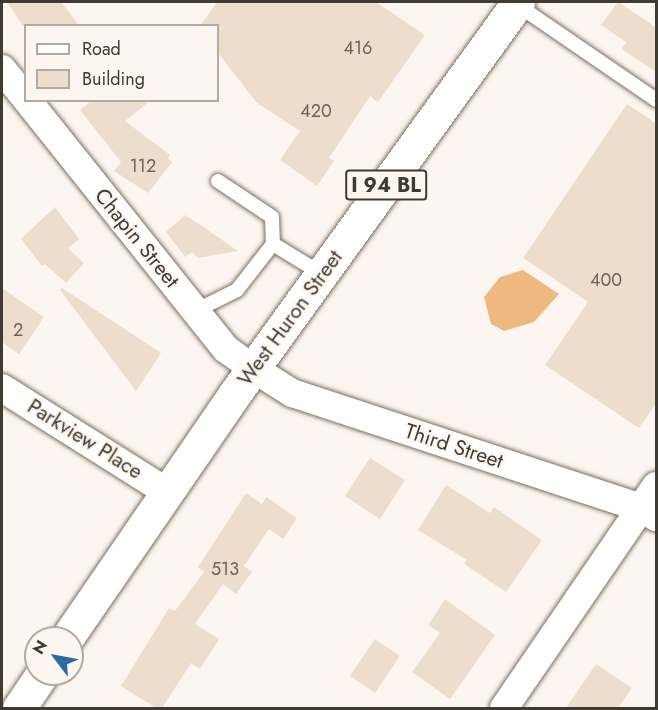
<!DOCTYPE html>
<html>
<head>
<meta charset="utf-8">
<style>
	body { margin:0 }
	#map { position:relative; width:658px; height:710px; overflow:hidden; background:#fdf6f0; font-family:Jost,sans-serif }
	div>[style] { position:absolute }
	.green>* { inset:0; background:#eeb980 }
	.building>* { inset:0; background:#edddcd }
	.roads { filter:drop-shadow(0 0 2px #7b6e5f) drop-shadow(0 0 2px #7b6e5f) }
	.service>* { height:14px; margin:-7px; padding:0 7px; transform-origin:7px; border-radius:7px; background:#fff }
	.minor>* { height:28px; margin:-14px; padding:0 14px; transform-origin:14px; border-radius:14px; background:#fff }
	.primary>* { height:33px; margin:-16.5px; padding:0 16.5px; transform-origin:16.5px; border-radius:16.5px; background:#fff }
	span { translate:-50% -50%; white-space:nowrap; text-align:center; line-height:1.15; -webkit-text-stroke:4.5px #fdf6f0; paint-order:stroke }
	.number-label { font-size:18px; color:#6b635a }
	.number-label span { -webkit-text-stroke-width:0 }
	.shield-label span { padding:2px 4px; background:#fdf6f0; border:2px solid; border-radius:4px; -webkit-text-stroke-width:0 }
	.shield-label { font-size:20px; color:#403a33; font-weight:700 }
	.street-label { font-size:21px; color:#403a33 }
	.frame { position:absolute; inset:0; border:3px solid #403a33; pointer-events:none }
	.legend { position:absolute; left:24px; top:24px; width:195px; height:78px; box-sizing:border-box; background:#fdf6f0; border:2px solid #b1aba4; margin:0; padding:8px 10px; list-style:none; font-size:18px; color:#403a33 }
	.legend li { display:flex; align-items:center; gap:12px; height:30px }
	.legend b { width:30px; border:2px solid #b1aba4 }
	.north { position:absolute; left:24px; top:626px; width:60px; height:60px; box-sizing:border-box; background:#fdf6f0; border:2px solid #b1aba4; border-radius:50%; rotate:302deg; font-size:16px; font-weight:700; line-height:24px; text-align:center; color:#403a33 }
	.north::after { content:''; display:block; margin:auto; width:21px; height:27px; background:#2c6ba2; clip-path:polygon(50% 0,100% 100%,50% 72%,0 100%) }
</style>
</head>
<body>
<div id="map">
	<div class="green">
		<i style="clip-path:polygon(523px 270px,559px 294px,534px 322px,504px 331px,491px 324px,484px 297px,500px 277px)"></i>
	</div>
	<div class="building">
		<i style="clip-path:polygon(7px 2px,61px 2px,80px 26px,23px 26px)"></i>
		<i style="clip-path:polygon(217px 2px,376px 2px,425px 35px,378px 102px,370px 96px,329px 158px,334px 161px,317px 186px,280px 160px,300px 131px,257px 103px,218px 53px,218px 26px,200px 26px)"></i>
		<i style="clip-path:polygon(618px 2px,657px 28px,657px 73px,622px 49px,626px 42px,601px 25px)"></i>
		<i style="clip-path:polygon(92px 100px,151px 100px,125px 121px,170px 155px,168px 158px,172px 162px,148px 193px,114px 171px,121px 162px,80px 110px)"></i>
		<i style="clip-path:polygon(627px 104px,657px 124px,657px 402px,639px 428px,545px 365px,588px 302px,523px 258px)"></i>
		<i style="clip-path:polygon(55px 207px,79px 239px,68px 248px,84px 263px,66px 283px,45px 264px,42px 266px,21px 239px)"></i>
		<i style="clip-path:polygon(185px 215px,202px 226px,238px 251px,198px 258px,192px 252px,185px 257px,166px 232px)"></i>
		<i style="clip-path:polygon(2px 288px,44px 317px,19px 354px,2px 342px)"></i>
		<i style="clip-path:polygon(62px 288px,161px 353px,136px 391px,60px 290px)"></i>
		<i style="clip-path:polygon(370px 458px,405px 480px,380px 519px,345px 496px)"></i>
		<i style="clip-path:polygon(446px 485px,490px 513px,494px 507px,542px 540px,506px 592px,464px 564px,467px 560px,418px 530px)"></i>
		<i style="clip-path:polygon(246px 493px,262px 504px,266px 497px,297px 518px,283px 539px,269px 529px,244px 566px,252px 572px,236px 594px,223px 584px,195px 624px,219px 639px,200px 669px,191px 663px,162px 708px,156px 708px,121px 686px,169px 608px,175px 611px,204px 572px,198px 567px)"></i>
		<i style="clip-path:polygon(445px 599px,495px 635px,450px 699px,412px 672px,440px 633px,428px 625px)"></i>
		<i style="clip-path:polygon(375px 639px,400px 656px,375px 693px,350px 676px)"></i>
		<i style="clip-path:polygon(596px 664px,632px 688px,618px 708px,566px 708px)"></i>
	</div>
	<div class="roads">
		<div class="service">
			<i style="left:516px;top:4px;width:170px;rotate:34.4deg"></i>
			<i style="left:218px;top:181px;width:65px;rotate:33.7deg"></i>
			<i style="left:272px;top:217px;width:27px;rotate:88deg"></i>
			<i style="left:273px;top:244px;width:57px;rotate:31.5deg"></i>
			<i style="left:195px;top:311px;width:47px;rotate:-26.6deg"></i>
			<i style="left:237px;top:290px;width:58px;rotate:-52deg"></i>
		</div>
		<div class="minor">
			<i style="left:2px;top:69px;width:38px;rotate:51deg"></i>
			<i style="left:27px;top:100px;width:319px;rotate:51.4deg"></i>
			<i style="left:226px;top:349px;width:34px;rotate:36deg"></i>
			<i style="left:254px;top:369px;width:45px;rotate:32.3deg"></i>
			<i style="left:292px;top:393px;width:368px;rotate:18.2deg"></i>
			<i style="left:642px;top:508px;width:17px;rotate:33deg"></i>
			<i style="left:2px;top:388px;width:195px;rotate:32.2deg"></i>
			<i style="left:504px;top:708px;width:269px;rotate:-55.6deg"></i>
		</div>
		<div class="primary">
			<i style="left:67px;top:638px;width:298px;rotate:-55.5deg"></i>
			<i style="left:236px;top:392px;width:481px;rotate:-54.1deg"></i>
			<i style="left:19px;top:708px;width:41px;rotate:-55.9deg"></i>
		</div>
	</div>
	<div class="number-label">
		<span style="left:358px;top:48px">416</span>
		<span style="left:316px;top:111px">420</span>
		<span style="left:143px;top:166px">112</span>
		<span style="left:606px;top:280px">400</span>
		<span style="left:18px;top:330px">2</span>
		<span style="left:225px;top:569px">513</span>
	</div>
	<div class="shield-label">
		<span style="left:386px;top:185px">I 94 BL</span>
	</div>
	<div class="street-label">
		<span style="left:137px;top:238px;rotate:51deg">Chapin Street</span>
		<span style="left:290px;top:318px;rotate:-54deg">West Huron Street</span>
		<span style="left:85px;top:439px;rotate:32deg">Parkview Place</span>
		<span style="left:454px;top:446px;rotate:18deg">Third Street</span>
	</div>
	<div class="frame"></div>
	<ul class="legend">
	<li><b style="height:8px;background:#fff"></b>Road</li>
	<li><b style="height:16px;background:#edddcd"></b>Building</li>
	</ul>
	<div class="north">N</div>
</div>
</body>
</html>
